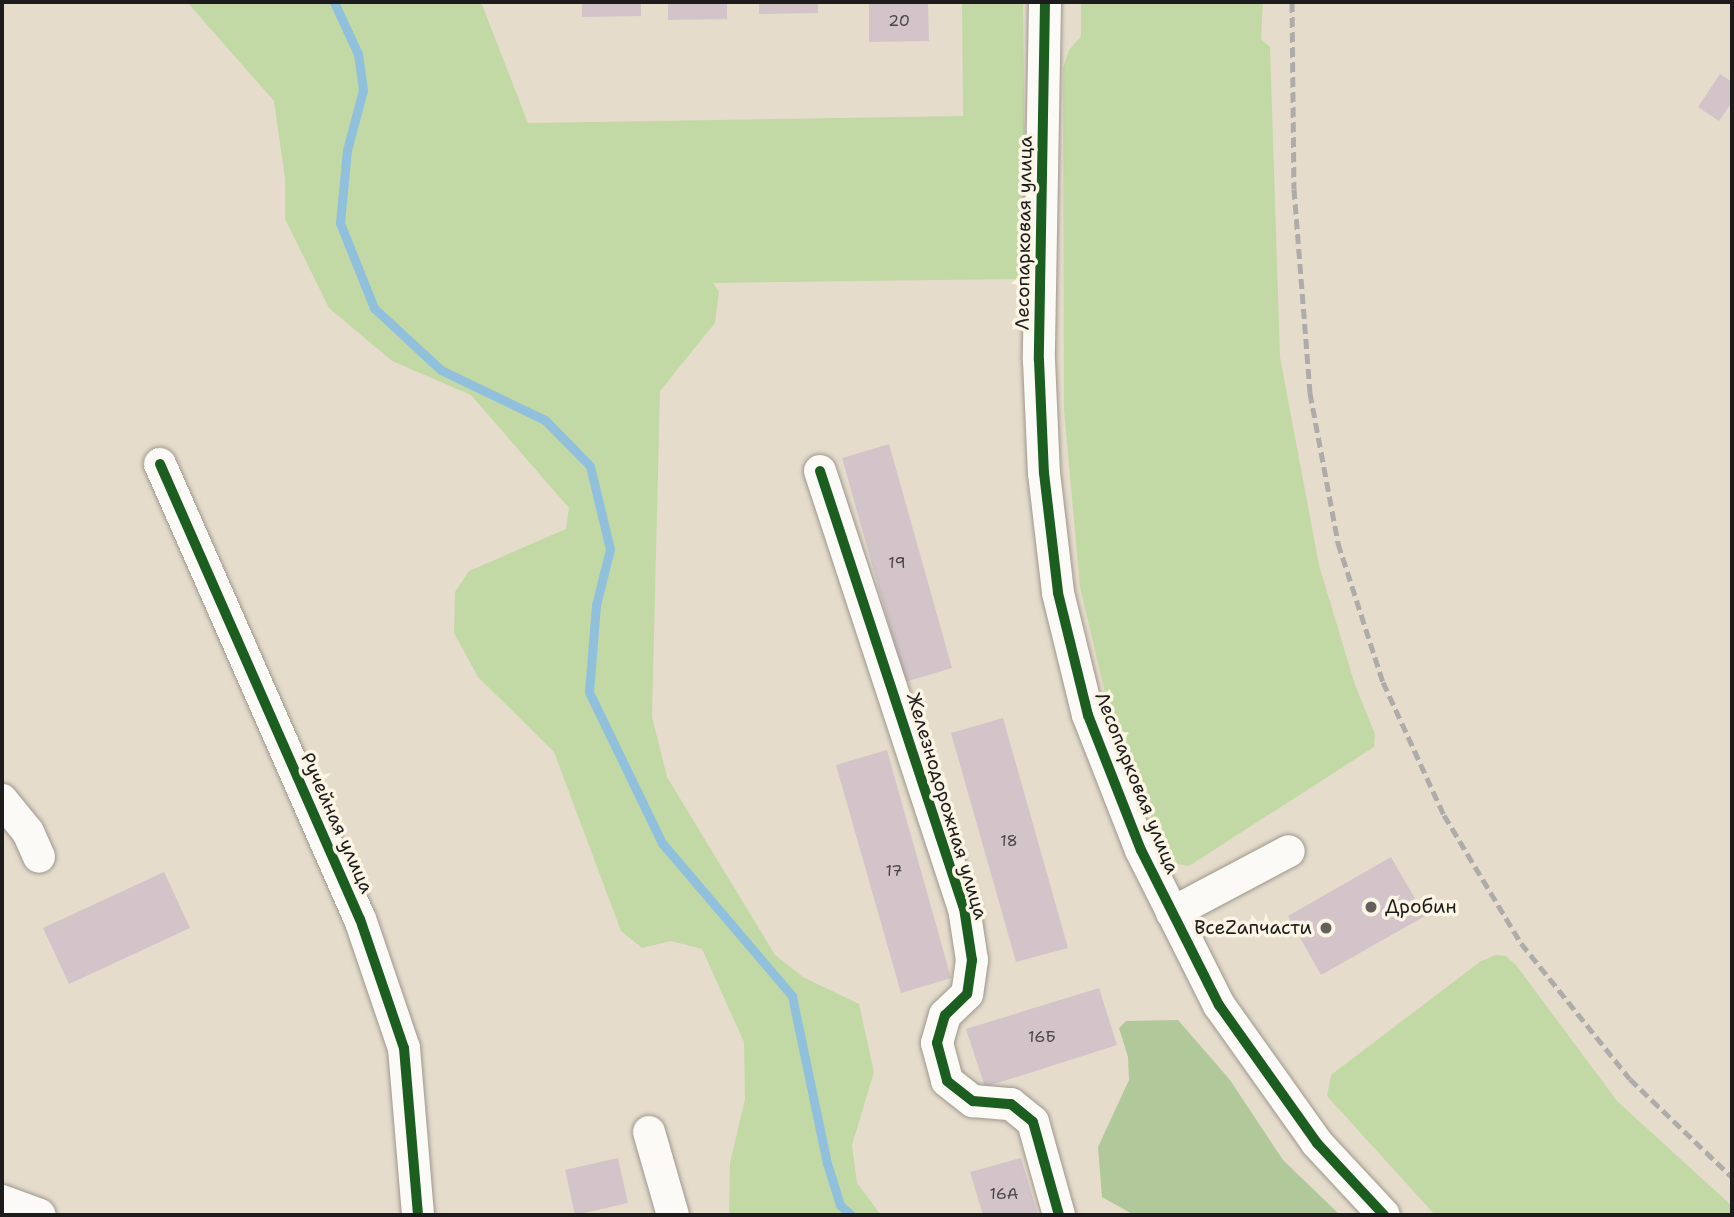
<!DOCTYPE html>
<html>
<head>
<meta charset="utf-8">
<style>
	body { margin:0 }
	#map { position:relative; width:1734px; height:1217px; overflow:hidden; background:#e6dccc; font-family:"Shantell Sans",sans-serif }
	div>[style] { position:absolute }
	.green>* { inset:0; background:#c2d9a5 }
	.forest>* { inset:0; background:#b0c89a }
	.stream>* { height:9px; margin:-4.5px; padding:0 4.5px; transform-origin:4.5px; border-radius:4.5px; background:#91c0dd }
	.building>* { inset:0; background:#d2c4c8 }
	.roads { filter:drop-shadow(0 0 2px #9d978e) drop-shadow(0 0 2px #9d978e) }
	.minor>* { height:32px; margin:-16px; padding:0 16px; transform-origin:16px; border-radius:16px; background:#fbfaf7 }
	.rail>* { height:5px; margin-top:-2.5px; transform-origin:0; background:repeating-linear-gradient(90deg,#aeacaa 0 10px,transparent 0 15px) }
	.cycleway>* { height:10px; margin:-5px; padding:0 5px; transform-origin:5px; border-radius:5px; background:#1b5e20 }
	.dots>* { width:19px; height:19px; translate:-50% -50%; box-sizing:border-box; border:4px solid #fcf5e5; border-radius:50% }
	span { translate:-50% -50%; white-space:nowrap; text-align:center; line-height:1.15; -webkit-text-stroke:7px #fcf5e5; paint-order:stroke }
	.number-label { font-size:16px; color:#4a4647 }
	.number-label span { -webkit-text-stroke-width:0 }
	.street-label { font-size:19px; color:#1c1c1c }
	.poi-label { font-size:19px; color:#1c1c1c }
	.left { translate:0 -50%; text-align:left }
	.right { translate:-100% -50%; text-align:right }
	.frame { position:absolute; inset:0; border:4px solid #1c1c1c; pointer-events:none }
</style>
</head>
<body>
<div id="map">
	<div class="green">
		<i style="clip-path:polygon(187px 2px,481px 2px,528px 123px,963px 116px,962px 2px,1023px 2px,1026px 279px,713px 283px,719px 291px,715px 323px,660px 391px,652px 717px,667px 777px,775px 955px,803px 977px,859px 1004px,874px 1072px,852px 1145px,857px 1183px,881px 1215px,729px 1215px,730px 1163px,745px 1099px,744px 1042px,702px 949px,671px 941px,642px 948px,621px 931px,554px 752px,478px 677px,454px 633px,455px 592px,469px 571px,566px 529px,569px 508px,471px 395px,392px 361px,329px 308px,285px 219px,285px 179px,274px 101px)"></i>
		<i style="clip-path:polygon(1081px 2px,1263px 2px,1261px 39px,1270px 47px,1280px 357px,1319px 565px,1355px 685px,1375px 734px,1374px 747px,1189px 866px,1178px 864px,1160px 840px,1112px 722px,1080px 587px,1064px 410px,1063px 68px,1069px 50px,1081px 36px)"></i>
		<i style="clip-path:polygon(1496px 955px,1506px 956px,1516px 965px,1617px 1101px,1732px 1206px,1732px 1215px,1435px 1215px,1327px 1096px,1331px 1075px,1481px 961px)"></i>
	</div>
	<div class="forest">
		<i style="clip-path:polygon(1178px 1020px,1230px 1080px,1283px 1160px,1340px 1215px,1134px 1215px,1102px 1197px,1098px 1147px,1129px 1080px,1128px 1057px,1119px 1028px,1126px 1021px)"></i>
	</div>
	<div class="stream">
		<i style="left:334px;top:2px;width:57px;rotate:65.2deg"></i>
		<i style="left:358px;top:54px;width:36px;rotate:82deg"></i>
		<i style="left:363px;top:90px;width:62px;rotate:104.9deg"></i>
		<i style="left:347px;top:150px;width:73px;rotate:95.5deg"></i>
		<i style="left:340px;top:223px;width:92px;rotate:68.2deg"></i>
		<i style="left:374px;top:308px;width:91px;rotate:42.8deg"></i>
		<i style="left:441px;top:370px;width:115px;rotate:25.7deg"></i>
		<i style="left:545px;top:420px;width:64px;rotate:45.6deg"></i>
		<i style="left:590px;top:466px;width:85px;rotate:76.5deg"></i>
		<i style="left:610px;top:549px;width:58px;rotate:104deg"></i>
		<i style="left:596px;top:605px;width:87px;rotate:94.6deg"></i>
		<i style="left:589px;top:692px;width:168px;rotate:64.2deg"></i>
		<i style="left:662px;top:843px;width:201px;rotate:49.6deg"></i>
		<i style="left:792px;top:996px;width:171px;rotate:78.2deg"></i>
		<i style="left:827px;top:1163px;width:44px;rotate:72.8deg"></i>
		<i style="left:840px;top:1205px;width:15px;rotate:42deg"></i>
	</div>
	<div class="building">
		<i style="clip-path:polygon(582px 2px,641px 2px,641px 16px,582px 17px)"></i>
		<i style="clip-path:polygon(668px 2px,727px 2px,727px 19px,668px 20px)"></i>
		<i style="clip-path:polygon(759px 2px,818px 2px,818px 13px,759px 14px)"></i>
		<i style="clip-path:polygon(869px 2px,928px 2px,929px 41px,869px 42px)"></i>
		<i style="clip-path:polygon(1720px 74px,1732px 82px,1732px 102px,1719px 121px,1698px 107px)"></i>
		<i style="clip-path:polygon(889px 444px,952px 668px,905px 682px,842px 458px)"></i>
		<i style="clip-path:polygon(1003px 718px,1068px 948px,1016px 962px,951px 733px)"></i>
		<i style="clip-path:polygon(887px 750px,951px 978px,901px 993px,836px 765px)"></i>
		<i style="clip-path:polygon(1391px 857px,1425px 916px,1321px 975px,1288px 916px)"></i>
		<i style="clip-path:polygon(164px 872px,190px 928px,69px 984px,43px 928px)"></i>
		<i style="clip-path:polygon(1099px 988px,1117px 1045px,985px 1087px,966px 1029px)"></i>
		<i style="clip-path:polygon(618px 1158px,628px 1203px,575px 1215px,565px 1170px)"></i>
		<i style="clip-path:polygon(1021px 1158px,1038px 1215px,983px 1215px,970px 1172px)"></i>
	</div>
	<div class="roads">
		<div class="minor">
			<i style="left:1045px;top:2px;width:358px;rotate:91deg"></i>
			<i style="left:1039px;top:360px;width:113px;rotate:87.5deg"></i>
			<i style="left:1044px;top:473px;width:121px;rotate:83.3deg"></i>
			<i style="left:1058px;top:593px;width:126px;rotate:76.2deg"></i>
			<i style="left:1088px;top:715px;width:145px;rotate:68.6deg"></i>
			<i style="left:1141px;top:850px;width:174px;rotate:63.3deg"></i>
			<i style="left:1219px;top:1005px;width:169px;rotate:54.6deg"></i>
			<i style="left:1317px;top:1143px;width:98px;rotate:47.1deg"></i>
			<i style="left:160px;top:464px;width:497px;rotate:66.3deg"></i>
			<i style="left:360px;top:919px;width:136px;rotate:71.2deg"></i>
			<i style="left:404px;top:1048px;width:168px;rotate:85.2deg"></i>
			<i style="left:820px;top:471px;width:460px;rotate:71.8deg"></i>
			<i style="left:964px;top:908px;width:53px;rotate:81.3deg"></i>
			<i style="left:972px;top:960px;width:34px;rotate:98deg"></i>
			<i style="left:967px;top:994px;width:30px;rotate:136deg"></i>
			<i style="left:945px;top:1015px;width:29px;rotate:106deg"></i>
			<i style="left:937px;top:1043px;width:39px;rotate:75deg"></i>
			<i style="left:947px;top:1081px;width:33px;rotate:38deg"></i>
			<i style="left:973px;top:1101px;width:38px;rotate:5deg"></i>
			<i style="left:1011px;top:1104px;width:28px;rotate:39deg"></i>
			<i style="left:1033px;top:1122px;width:97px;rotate:74.4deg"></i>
			<i style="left:2px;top:800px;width:41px;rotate:50.9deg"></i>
			<i style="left:28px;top:832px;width:27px;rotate:66deg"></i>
			<i style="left:1172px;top:913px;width:132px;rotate:-27.9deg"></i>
			<i style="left:649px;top:1132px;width:86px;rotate:73.9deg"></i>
			<i style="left:2px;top:1201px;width:40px;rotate:20.2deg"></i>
		</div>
	</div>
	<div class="rail">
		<i style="left:1292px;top:2px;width:187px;rotate:89.4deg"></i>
		<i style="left:1294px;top:189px;width:205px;rotate:85.5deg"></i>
		<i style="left:1310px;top:393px;width:153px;rotate:79.4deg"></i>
		<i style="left:1338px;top:543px;width:146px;rotate:72.1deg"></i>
		<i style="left:1383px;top:682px;width:146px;rotate:65.4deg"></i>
		<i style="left:1444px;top:815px;width:149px;rotate:59deg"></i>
		<i style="left:1521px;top:943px;width:174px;rotate:51.3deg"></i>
		<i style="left:1630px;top:1079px;width:141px;rotate:43.9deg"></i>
	</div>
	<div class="cycleway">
		<i style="left:1045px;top:2px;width:358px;rotate:91deg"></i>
		<i style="left:1039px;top:360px;width:113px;rotate:87.5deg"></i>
		<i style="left:1044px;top:473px;width:121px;rotate:83.3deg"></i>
		<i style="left:1058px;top:593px;width:126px;rotate:76.2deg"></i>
		<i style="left:1088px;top:715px;width:145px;rotate:68.6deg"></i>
		<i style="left:1141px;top:850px;width:174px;rotate:63.3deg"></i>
		<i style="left:1219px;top:1005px;width:169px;rotate:54.6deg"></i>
		<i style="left:1317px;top:1143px;width:98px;rotate:47.1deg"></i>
		<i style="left:160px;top:464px;width:497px;rotate:66.3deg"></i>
		<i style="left:360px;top:919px;width:136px;rotate:71.2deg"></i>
		<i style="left:404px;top:1048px;width:168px;rotate:85.2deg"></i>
		<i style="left:820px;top:471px;width:460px;rotate:71.8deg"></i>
		<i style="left:964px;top:908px;width:53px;rotate:81.3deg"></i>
		<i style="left:972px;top:960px;width:34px;rotate:98deg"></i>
		<i style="left:967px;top:994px;width:30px;rotate:136deg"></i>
		<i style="left:945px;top:1015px;width:29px;rotate:106deg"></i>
		<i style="left:937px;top:1043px;width:39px;rotate:75deg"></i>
		<i style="left:947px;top:1081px;width:33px;rotate:38deg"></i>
		<i style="left:973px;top:1101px;width:38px;rotate:5deg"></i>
		<i style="left:1011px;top:1104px;width:28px;rotate:39deg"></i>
		<i style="left:1033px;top:1122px;width:97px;rotate:74.4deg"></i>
	</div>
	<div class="dots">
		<i style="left:1371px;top:907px;background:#635f5a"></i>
		<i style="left:1326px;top:928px;background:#635f5a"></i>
	</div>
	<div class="number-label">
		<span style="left:899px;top:21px">20</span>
		<span style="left:897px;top:563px">19</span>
		<span style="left:1009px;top:841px">18</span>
		<span style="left:894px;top:871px">17</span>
		<span style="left:1042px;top:1037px">16Б</span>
		<span style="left:1004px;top:1194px">16А</span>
	</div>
	<div class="street-label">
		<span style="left:1024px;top:233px;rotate:-89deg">Лесопарковая улица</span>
		<span style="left:1137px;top:783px;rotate:68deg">Лесопарковая улица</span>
		<span style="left:947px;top:806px;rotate:73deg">Железнодорожная улица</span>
		<span style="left:337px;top:823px;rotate:66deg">Ручейная улица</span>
	</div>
	<div class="poi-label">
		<span class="left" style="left:1385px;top:907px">Дробин</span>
		<span class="right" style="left:1312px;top:928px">ВсеZапчасти</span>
	</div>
	<div class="frame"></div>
</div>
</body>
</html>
